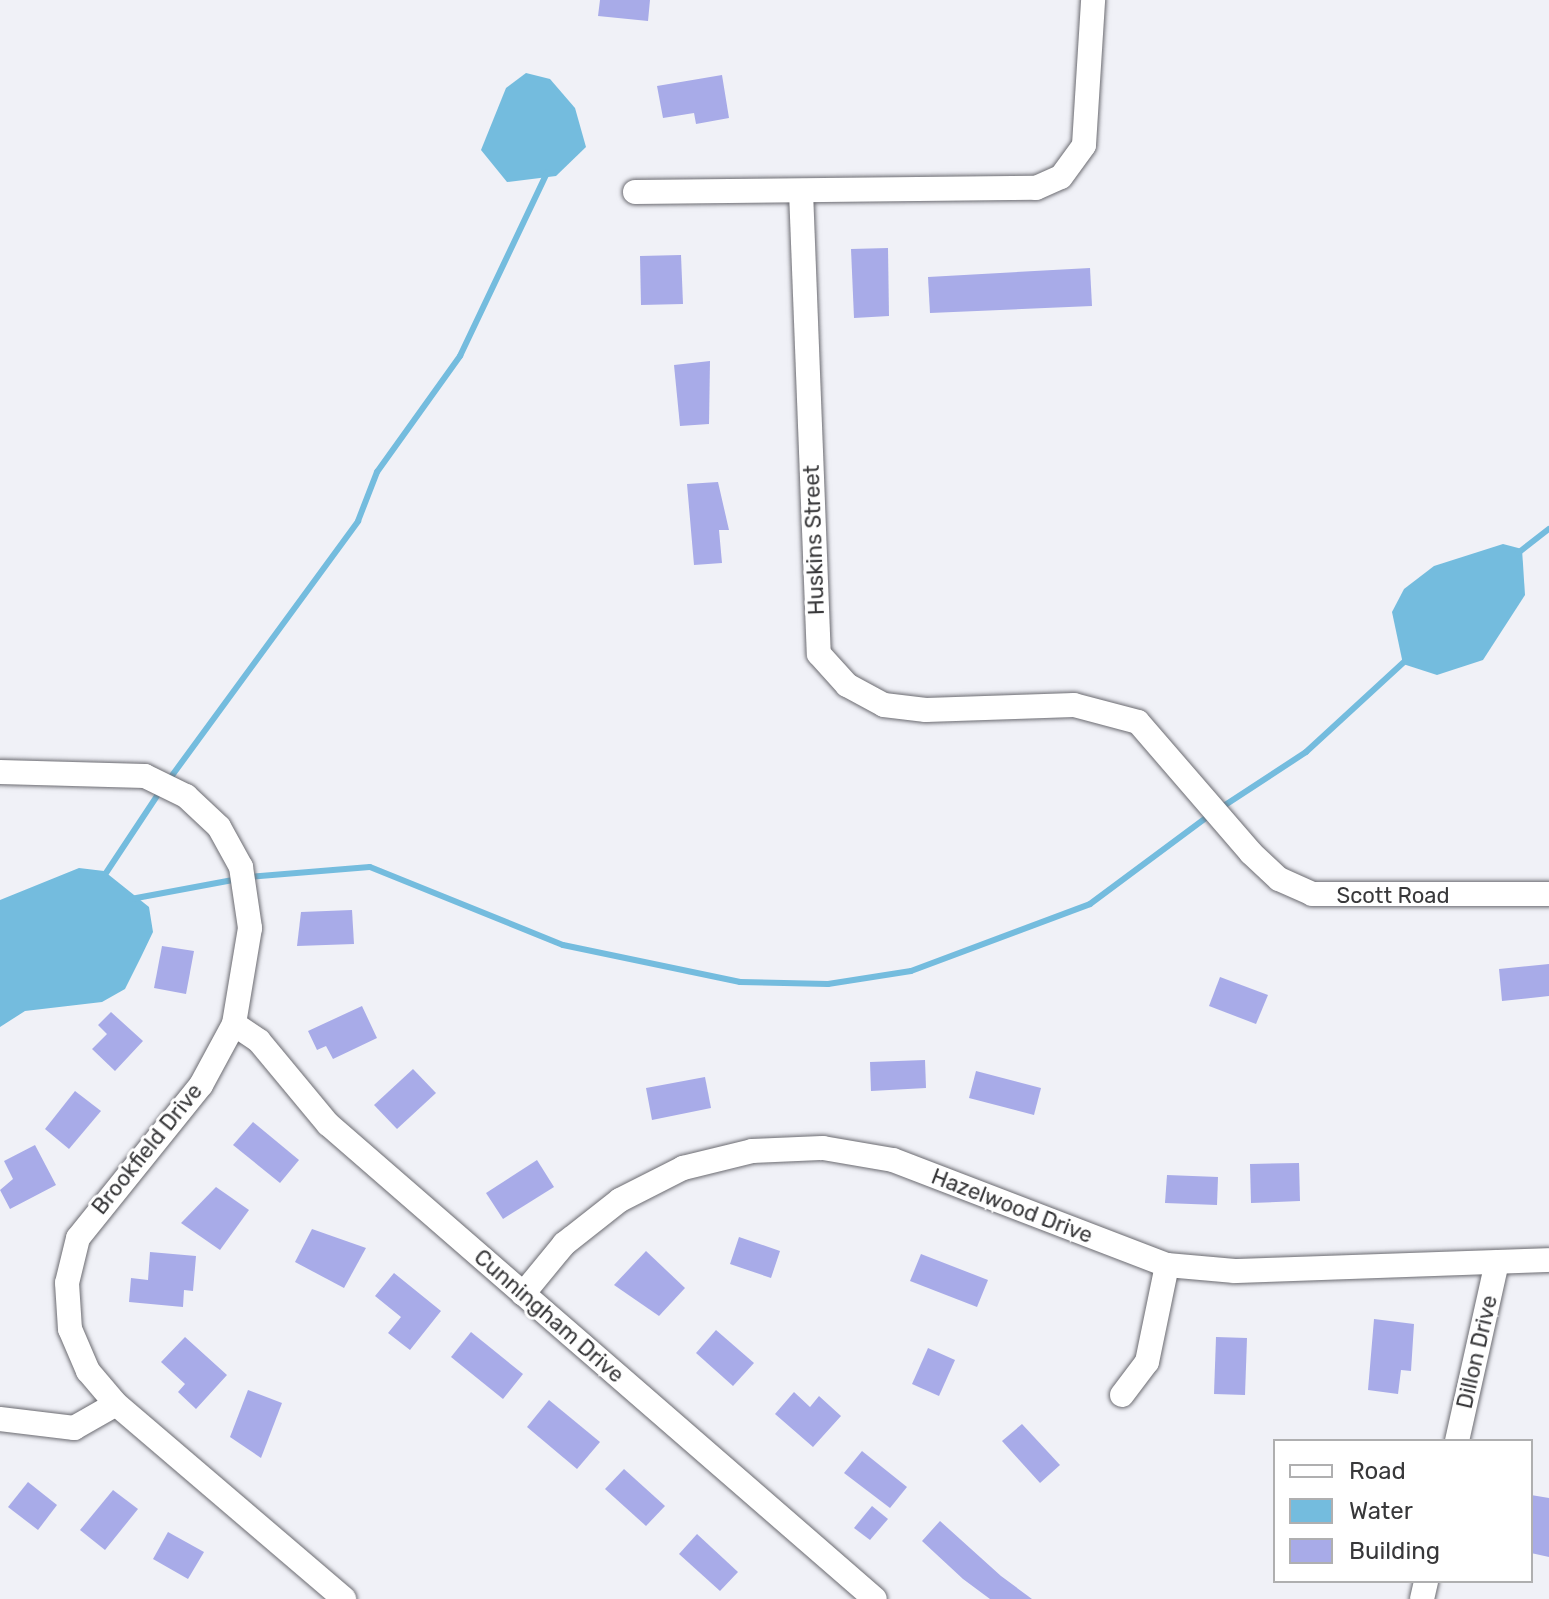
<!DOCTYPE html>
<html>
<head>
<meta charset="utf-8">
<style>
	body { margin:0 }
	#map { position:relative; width:1549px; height:1599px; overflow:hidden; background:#f0f1f7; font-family:Rubik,sans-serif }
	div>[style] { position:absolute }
	.water>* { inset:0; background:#74bcde }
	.stream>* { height:6px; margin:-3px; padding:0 3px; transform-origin:3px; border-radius:3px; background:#74bcde }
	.building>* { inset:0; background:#a8abe8 }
	.roads { filter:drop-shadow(0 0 2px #6b6b71) drop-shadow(0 0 2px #6b6b71) }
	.street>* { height:24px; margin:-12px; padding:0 12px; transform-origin:12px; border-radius:12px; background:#fff }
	span { translate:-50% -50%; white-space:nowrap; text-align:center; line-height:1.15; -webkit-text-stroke:6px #fff; paint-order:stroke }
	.street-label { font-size:22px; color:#38383a }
	.legend { position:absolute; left:1273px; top:1439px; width:260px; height:144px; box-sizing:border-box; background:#fff; border:2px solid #afafb0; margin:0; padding:10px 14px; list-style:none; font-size:24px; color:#38383a }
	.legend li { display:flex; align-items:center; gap:16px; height:40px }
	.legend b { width:40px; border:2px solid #afafb0 }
</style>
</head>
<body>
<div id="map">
	<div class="water">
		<i style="clip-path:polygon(526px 73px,550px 79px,575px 108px,586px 147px,556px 176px,507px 182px,481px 150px,506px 88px)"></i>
		<i style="clip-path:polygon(1503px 544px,1522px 549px,1525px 595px,1483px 660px,1437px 675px,1403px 664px,1392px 612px,1404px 589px,1434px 566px)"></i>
		<i style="clip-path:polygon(79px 868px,104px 871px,149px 907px,153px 932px,141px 957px,125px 989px,102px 1002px,25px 1011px,0 1027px,0 900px)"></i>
	</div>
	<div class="stream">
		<i style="left:1518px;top:553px;width:39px;rotate:-38deg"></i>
		<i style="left:168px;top:781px;width:322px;rotate:-53.8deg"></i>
		<i style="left:358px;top:521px;width:53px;rotate:-68.8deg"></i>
		<i style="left:377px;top:472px;width:143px;rotate:-54.4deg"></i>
		<i style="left:460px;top:356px;width:203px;rotate:-64.6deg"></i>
		<i style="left:1219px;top:809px;width:104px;rotate:-33.2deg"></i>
		<i style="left:1306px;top:752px;width:136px;rotate:-42.6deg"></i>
		<i style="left:104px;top:876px;width:103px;rotate:-56.5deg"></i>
		<i style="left:249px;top:877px;width:121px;rotate:-4.7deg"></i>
		<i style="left:370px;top:867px;width:208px;rotate:22deg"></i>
		<i style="left:563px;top:945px;width:181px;rotate:11.8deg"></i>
		<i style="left:740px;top:982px;width:88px;rotate:1.3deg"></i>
		<i style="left:828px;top:984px;width:84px;rotate:-8.9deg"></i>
		<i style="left:911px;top:971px;width:191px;rotate:-20.5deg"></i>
		<i style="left:1090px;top:904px;width:149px;rotate:-36.6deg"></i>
		<i style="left:131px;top:899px;width:109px;rotate:-10.6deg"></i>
	</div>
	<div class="building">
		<i style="clip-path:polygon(600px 0,650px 0,648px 21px,598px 16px)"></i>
		<i style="clip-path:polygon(722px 75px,729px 118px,696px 124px,694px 113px,663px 118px,657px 86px)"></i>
		<i style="clip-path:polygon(888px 248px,889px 316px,854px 318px,851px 249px)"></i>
		<i style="clip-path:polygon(681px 255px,683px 304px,641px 305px,640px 256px)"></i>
		<i style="clip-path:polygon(1090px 268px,1092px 306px,930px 313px,928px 277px)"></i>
		<i style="clip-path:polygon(710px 361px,709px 424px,680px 426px,674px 365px)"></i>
		<i style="clip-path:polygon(718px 482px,729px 530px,719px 530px,722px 563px,694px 565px,687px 484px)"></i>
		<i style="clip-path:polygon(352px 910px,354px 944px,297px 946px,301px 912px)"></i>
		<i style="clip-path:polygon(162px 946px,194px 951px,186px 994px,154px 988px)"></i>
		<i style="clip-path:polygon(1549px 964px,1549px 996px,1502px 1001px,1499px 969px)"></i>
		<i style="clip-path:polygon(1220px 977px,1268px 995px,1256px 1024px,1209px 1006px)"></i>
		<i style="clip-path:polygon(362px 1006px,377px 1038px,333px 1059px,326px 1046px,317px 1050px,308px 1031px)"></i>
		<i style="clip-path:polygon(111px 1012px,143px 1041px,115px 1071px,92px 1049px,107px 1034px,98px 1025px)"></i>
		<i style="clip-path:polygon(925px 1060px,926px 1088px,871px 1091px,870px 1062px)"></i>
		<i style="clip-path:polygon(413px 1069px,436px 1093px,397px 1129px,374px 1105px)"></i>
		<i style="clip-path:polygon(976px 1071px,1041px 1088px,1034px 1115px,969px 1098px)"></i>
		<i style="clip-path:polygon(705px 1077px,711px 1108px,652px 1120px,646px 1088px)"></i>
		<i style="clip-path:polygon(75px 1091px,101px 1111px,69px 1149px,45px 1129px)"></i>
		<i style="clip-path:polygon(253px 1122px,299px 1160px,280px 1183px,233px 1145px)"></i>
		<i style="clip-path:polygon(35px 1145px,56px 1185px,10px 1209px,0 1190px,13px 1179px,4px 1161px)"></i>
		<i style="clip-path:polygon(537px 1160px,554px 1187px,503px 1219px,486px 1193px)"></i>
		<i style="clip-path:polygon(1299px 1163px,1300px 1201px,1251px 1203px,1250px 1164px)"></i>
		<i style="clip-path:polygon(1167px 1175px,1218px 1177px,1217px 1205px,1165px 1203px)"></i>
		<i style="clip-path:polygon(216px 1187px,249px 1210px,220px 1250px,181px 1223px)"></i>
		<i style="clip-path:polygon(312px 1229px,366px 1248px,344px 1288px,295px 1262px)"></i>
		<i style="clip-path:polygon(739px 1237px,780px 1251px,771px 1278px,730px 1264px)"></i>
		<i style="clip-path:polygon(646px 1251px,685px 1288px,659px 1316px,614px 1285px)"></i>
		<i style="clip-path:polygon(150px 1252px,196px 1256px,193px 1291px,184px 1290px,183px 1307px,129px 1302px,131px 1278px,148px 1280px)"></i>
		<i style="clip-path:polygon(921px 1254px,988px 1280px,977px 1307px,910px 1281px)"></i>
		<i style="clip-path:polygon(394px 1273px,441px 1311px,410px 1350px,388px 1333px,401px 1317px,375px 1296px)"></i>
		<i style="clip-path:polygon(1374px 1319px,1414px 1324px,1411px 1371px,1401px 1370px,1398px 1394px,1368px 1390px)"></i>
		<i style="clip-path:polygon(716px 1330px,754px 1363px,733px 1386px,696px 1353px)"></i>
		<i style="clip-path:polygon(471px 1332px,523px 1374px,503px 1399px,451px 1357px)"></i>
		<i style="clip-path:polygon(185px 1337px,227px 1375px,196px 1409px,178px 1392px,185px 1384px,161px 1362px)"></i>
		<i style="clip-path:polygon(1216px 1337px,1247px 1338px,1245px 1395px,1214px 1394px)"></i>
		<i style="clip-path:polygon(928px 1348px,955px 1360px,939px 1396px,912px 1384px)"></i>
		<i style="clip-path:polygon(248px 1390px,282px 1403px,261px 1458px,230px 1437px)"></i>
		<i style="clip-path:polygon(794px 1392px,810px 1407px,819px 1396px,841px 1416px,813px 1447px,775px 1414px)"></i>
		<i style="clip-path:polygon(549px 1400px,600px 1442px,577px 1469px,527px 1427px)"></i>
		<i style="clip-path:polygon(1022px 1424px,1060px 1465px,1040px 1483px,1002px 1441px)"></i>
		<i style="clip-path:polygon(862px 1451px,907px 1487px,890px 1508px,844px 1473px)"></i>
		<i style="clip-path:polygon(624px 1469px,665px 1506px,646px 1526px,605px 1489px)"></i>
		<i style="clip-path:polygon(28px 1482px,57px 1505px,38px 1530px,8px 1507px)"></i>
		<i style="clip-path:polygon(113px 1490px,138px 1509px,105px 1550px,80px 1530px)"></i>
		<i style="clip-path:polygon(1531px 1495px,1549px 1498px,1549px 1557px,1531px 1553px)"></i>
		<i style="clip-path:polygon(872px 1506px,888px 1519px,870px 1540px,854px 1528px)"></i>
		<i style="clip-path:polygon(940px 1521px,1001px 1576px,1032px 1599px,990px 1599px,963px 1579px,922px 1541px)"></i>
		<i style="clip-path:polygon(168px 1532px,204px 1552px,188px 1579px,153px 1559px)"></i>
		<i style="clip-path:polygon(697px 1534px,738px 1572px,720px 1591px,679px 1554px)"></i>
	</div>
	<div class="roads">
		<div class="street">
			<i style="left:801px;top:191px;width:463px;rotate:87.8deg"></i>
			<i style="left:819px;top:654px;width:42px;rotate:47.9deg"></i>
			<i style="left:847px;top:685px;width:42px;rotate:28.4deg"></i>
			<i style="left:884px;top:705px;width:42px;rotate:6.8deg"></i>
			<i style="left:926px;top:710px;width:148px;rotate:-1.9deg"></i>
			<i style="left:1074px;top:705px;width:66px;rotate:14.9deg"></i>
			<i style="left:1138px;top:722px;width:173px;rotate:49.2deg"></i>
			<i style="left:1251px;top:853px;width:38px;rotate:43deg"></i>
			<i style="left:1279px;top:879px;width:36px;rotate:24deg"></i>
			<i style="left:1312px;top:894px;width:237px"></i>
			<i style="left:635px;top:192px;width:401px;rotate:-0.6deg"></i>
			<i style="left:1036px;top:188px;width:27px;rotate:-24deg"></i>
			<i style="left:1061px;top:177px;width:39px;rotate:-54deg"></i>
			<i style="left:1084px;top:145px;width:145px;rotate:-86.4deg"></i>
			<i style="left:0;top:772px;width:145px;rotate:1.6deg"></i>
			<i style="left:145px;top:776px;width:46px;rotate:26deg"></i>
			<i style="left:186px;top:796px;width:45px;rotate:43.2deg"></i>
			<i style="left:219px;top:827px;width:46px;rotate:61.2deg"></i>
			<i style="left:241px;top:867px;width:62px;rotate:81.6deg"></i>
			<i style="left:250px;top:928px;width:97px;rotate:99.5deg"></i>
			<i style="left:234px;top:1024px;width:69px;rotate:118.4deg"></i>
			<i style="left:201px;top:1085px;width:196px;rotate:128.8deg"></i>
			<i style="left:78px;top:1238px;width:46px;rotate:103.7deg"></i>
			<i style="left:67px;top:1283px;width:46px;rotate:86.3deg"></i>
			<i style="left:70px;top:1329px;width:46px;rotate:66.8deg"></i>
			<i style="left:88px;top:1371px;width:43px;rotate:49.7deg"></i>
			<i style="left:116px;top:1404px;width:300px;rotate:40.5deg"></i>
			<i style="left:234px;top:1024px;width:30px;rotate:34deg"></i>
			<i style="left:259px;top:1041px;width:108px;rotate:50.3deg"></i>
			<i style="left:328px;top:1124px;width:724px;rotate:40.97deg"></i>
			<i style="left:523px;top:1294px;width:65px;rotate:-50.6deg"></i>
			<i style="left:564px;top:1244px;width:71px;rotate:-38.2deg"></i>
			<i style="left:620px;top:1200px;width:71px;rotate:-26.9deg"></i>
			<i style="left:683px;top:1168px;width:71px;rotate:-13.8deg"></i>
			<i style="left:752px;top:1151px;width:71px;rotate:-2.4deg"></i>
			<i style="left:823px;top:1148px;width:71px;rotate:9.7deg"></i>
			<i style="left:893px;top:1160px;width:293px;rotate:21deg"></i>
			<i style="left:1167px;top:1265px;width:68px;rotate:5deg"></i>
			<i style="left:1235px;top:1271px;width:314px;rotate:-2deg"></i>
			<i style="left:1122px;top:1395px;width:41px;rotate:-52.9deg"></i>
			<i style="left:1147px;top:1362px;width:99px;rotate:-78.3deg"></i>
			<i style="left:0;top:1419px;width:75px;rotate:6.9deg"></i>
			<i style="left:74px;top:1428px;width:48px;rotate:-29.7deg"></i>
			<i style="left:1457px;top:1441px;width:183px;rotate:-77.4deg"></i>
			<i style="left:1422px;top:1599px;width:18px;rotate:-77deg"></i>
		</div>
	</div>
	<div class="street-label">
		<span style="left:814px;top:540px;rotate:-92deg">Huskins Street</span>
		<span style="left:1393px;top:896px">Scott Road</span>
		<span style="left:147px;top:1149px;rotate:-51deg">Brookfield Drive</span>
		<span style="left:1012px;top:1206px;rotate:21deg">Hazelwood Drive</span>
		<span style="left:549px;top:1316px;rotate:41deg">Cunningham Drive</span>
		<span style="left:1477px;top:1352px;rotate:-77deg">Dillon Drive</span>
	</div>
	<ul class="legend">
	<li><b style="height:10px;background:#fff"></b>Road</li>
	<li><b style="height:22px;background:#74bcde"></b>Water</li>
	<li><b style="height:22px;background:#a8abe8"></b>Building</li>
	</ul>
</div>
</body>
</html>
